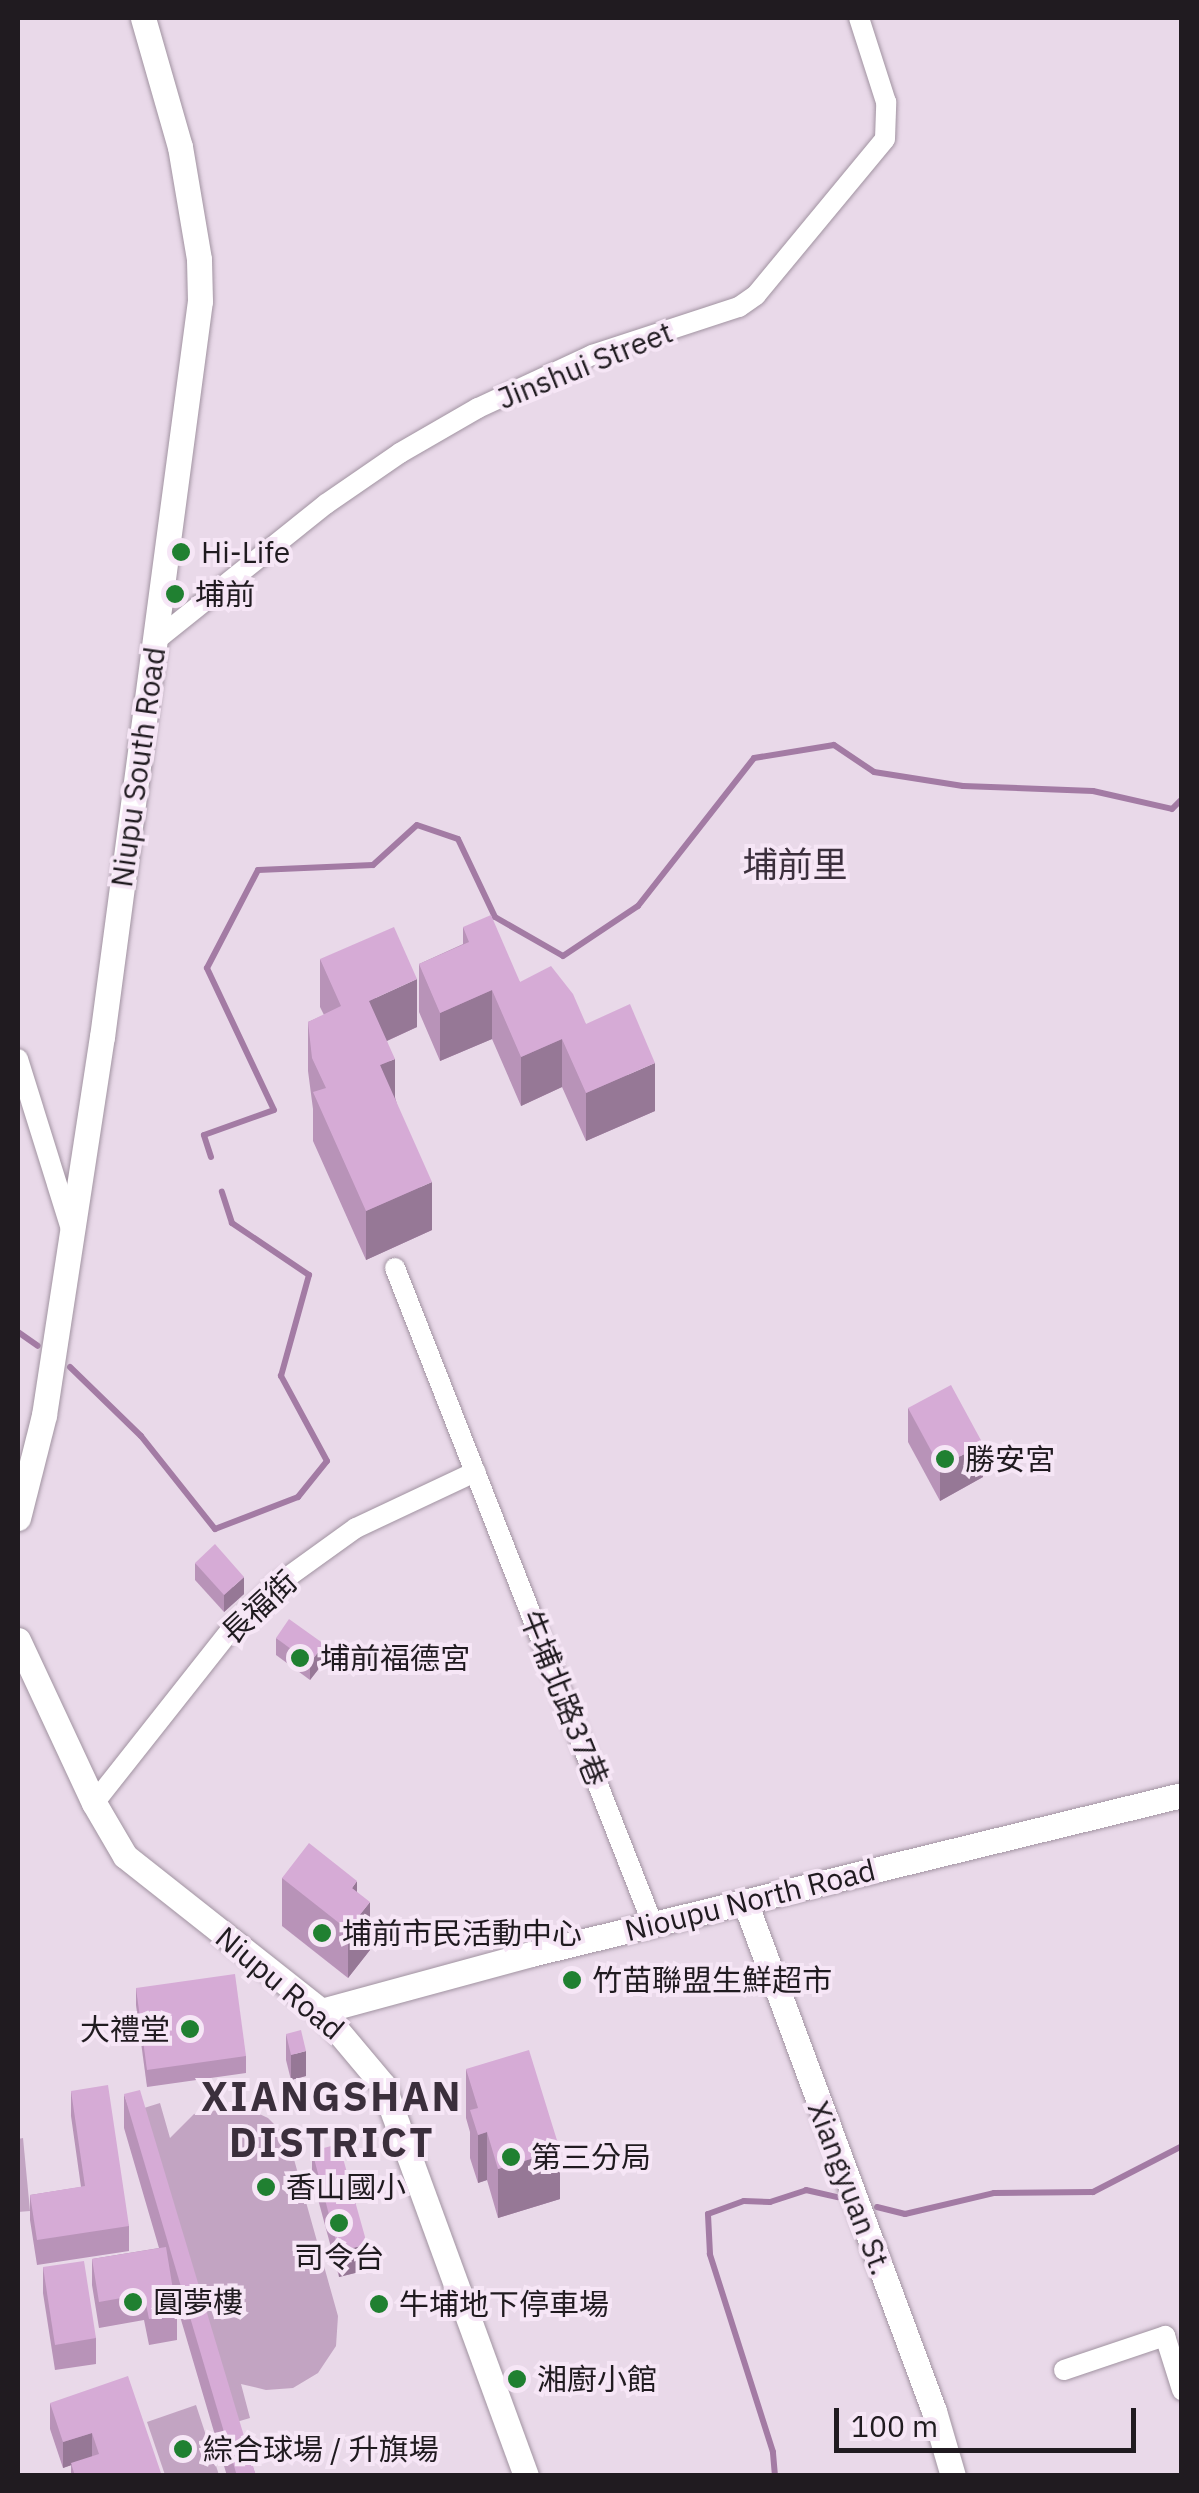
<!DOCTYPE html>
<html>
<head>
<meta charset="utf-8">
<style>
	body { margin:0 }
	#map { position:relative; width:1199px; height:2493px; overflow:hidden; background:#e9d9e9; font-family:"IBM Plex Sans","Noto Sans TC",sans-serif }
	div>[style] { position:absolute }
	.green>* { inset:0; background:#c2a4c2 }
	.stream>* { height:6px; margin:-3px; padding:0 3px; transform-origin:3px; border-radius:3px; background:#a37ba4 }
	.roads { filter:drop-shadow(0 0 2px #a193a1) drop-shadow(0 0 2px #a193a1) }
	.minor>* { height:20px; margin:-10px; padding:0 10px; transform-origin:10px; border-radius:10px; background:#fff }
	.tertiary>* { height:25px; margin:-12.5px; padding:0 12.5px; transform-origin:12.5px; border-radius:12.5px; background:#fff }
	.wall>* { inset:0; background:#b893b8 }
	.shaded-wall>* { inset:0; background:#967896 }
	.building>* { inset:0; background:#d6abd6 }
	.dots>* { width:28px; height:28px; translate:-50% -50%; box-sizing:border-box; border:5px solid #f6e6f6; border-radius:50% }
	span { translate:-50% -50%; white-space:nowrap; text-align:center; line-height:1.15; -webkit-text-stroke:8px #f6e6f6; paint-order:stroke }
	.street-label { font-size:30px; color:#201b20 }
	.poi-label { font-size:30px; color:#201b20 }
	.left { translate:0 -50%; text-align:left }
	.right { translate:-100% -50%; text-align:right }
	.quarter-label { font-size:35px; color:#3b2f3c }
	.district-label { font-size:40px; color:#3b2f3c; font-weight:700; letter-spacing:2.5px }
	.frame { position:absolute; inset:0; border:20px solid #201b20; pointer-events:none }
	.scale { position:absolute; left:834px; top:2408px; width:302px; height:45px; box-sizing:border-box; border:5px solid #201b20; border-top:0; padding-left:12px; font-size:30px; line-height:35px; white-space:nowrap; color:#201b20; -webkit-text-stroke:8px #f6e6f6; paint-order:stroke }
</style>
</head>
<body>
<div id="map">
	<div class="green">
		<i style="clip-path:polygon(160px 2103px,170px 2138px,194px 2114px,242px 2106px,268px 2118px,288px 2138px,338px 2316px,336px 2346px,318px 2373px,293px 2388px,266px 2390px,241px 2384px,250px 2418px,233px 2423px,144px 2108px)"></i>
		<i style="clip-path:polygon(23px 2138px,30px 2211px,18px 2212px,18px 2139px)"></i>
		<i style="clip-path:polygon(196px 2405px,219px 2475px,165px 2475px,147px 2422px)"></i>
	</div>
	<div class="stream">
		<i style="left:211px;top:1157px;width:23px;rotate:-108deg"></i>
		<i style="left:204px;top:1135px;width:74px;rotate:-19.7deg"></i>
		<i style="left:274px;top:1110px;width:157px;rotate:-115.3deg"></i>
		<i style="left:207px;top:968px;width:110px;rotate:-62.5deg"></i>
		<i style="left:258px;top:870px;width:115px;rotate:-2.5deg"></i>
		<i style="left:373px;top:865px;width:59px;rotate:-42.3deg"></i>
		<i style="left:417px;top:825px;width:43px;rotate:18.9deg"></i>
		<i style="left:458px;top:839px;width:86px;rotate:64.6deg"></i>
		<i style="left:495px;top:917px;width:78px;rotate:29.8deg"></i>
		<i style="left:563px;top:956px;width:90px;rotate:-33.7deg"></i>
		<i style="left:638px;top:906px;width:188px;rotate:-51.9deg"></i>
		<i style="left:754px;top:758px;width:81px;rotate:-9.2deg"></i>
		<i style="left:834px;top:745px;width:48px;rotate:34deg"></i>
		<i style="left:874px;top:772px;width:90px;rotate:8.9deg"></i>
		<i style="left:963px;top:786px;width:130px;rotate:2.2deg"></i>
		<i style="left:1093px;top:791px;width:81px;rotate:12.8deg"></i>
		<i style="left:1172px;top:809px;width:14px;rotate:-45deg"></i>
		<i style="left:18px;top:1332px;width:24px;rotate:35deg"></i>
		<i style="left:70px;top:1367px;width:99px;rotate:44.2deg"></i>
		<i style="left:141px;top:1436px;width:119px;rotate:51.5deg"></i>
		<i style="left:215px;top:1529px;width:89px;rotate:-21.1deg"></i>
		<i style="left:298px;top:1497px;width:46px;rotate:-51.1deg"></i>
		<i style="left:327px;top:1461px;width:97px;rotate:-118.4deg"></i>
		<i style="left:281px;top:1376px;width:105px;rotate:-74.5deg"></i>
		<i style="left:309px;top:1275px;width:93px;rotate:-146deg"></i>
		<i style="left:232px;top:1223px;width:33px;rotate:-108deg"></i>
		<i style="left:877px;top:2207px;width:29px;rotate:14deg"></i>
		<i style="left:905px;top:2214px;width:91px;rotate:-13.3deg"></i>
		<i style="left:994px;top:2193px;width:99px;rotate:-0.6deg"></i>
		<i style="left:1093px;top:2192px;width:100px;rotate:-27.3deg"></i>
		<i style="left:775px;top:2476px;width:24px;rotate:-95deg"></i>
		<i style="left:773px;top:2452px;width:208px;rotate:-107.7deg"></i>
		<i style="left:710px;top:2254px;width:40px;rotate:-92.9deg"></i>
		<i style="left:708px;top:2214px;width:38px;rotate:-20deg"></i>
		<i style="left:744px;top:2201px;width:26px;rotate:2deg"></i>
		<i style="left:770px;top:2202px;width:38px;rotate:-18deg"></i>
		<i style="left:806px;top:2190px;width:32px;rotate:13deg"></i>
	</div>
	<div class="roads">
		<div class="minor">
			<i style="left:155px;top:641px;width:219px;rotate:-38.7deg"></i>
			<i style="left:326px;top:504px;width:90px;rotate:-34.6deg"></i>
			<i style="left:400px;top:453px;width:90px;rotate:-30deg"></i>
			<i style="left:478px;top:408px;width:126px;rotate:-24.9deg"></i>
			<i style="left:592px;top:355px;width:155px;rotate:-18.1deg"></i>
			<i style="left:739px;top:307px;width:21px;rotate:-35deg"></i>
			<i style="left:756px;top:295px;width:202px;rotate:-50.4deg"></i>
			<i style="left:885px;top:139px;width:37px;rotate:-88deg"></i>
			<i style="left:886px;top:102px;width:88px;rotate:-107.8deg"></i>
			<i style="left:18px;top:1059px;width:175px;rotate:72.7deg"></i>
			<i style="left:395px;top:1268px;width:706px;rotate:68.56deg"></i>
			<i style="left:94px;top:1803px;width:223px;rotate:-51.7deg"></i>
			<i style="left:232px;top:1628px;width:64px;rotate:-43.7deg"></i>
			<i style="left:278px;top:1584px;width:96px;rotate:-35.7deg"></i>
			<i style="left:356px;top:1528px;width:132px;rotate:-25.2deg"></i>
			<i style="left:1064px;top:2370px;width:107px;rotate:-18.6deg"></i>
			<i style="left:1165px;top:2336px;width:57px;rotate:72.5deg"></i>
		</div>
		<div class="tertiary">
			<i style="left:18px;top:1518px;width:106px;rotate:-75.8deg"></i>
			<i style="left:44px;top:1415px;width:382px;rotate:-81.3deg"></i>
			<i style="left:102px;top:1037px;width:742px;rotate:-82.42deg"></i>
			<i style="left:200px;top:301px;width:42px;rotate:-91.4deg"></i>
			<i style="left:199px;top:259px;width:114px;rotate:-99.6deg"></i>
			<i style="left:180px;top:147px;width:134px;rotate:-106deg"></i>
			<i style="left:18px;top:1640px;width:180px;rotate:65deg"></i>
			<i style="left:94px;top:1803px;width:61px;rotate:59.7deg"></i>
			<i style="left:125px;top:1856px;width:250px;rotate:38.3deg"></i>
			<i style="left:321px;top:2011px;width:97px;rotate:50deg"></i>
			<i style="left:383px;top:2085px;width:416px;rotate:69.9deg"></i>
			<i style="left:745px;top:1902px;width:543px;rotate:69.63deg"></i>
			<i style="left:934px;top:2411px;width:68px;rotate:73.7deg"></i>
			<i style="left:321px;top:2011px;width:218px;rotate:-15.2deg"></i>
			<i style="left:531px;top:1954px;width:670px;rotate:-13.73deg"></i>
		</div>
	</div>
	<div class="wall">
		<i style="clip-path:polygon(463px 927px,520px 982px,586px 1024px,655px 1111px,586px 1141px,562px 1087px,521px 1106px,492px 1039px,440px 1061px,419px 1012px,419px 964px,463px 944px)"></i>
		<i style="clip-path:polygon(320px 959px,417px 1027px,387px 1041px,395px 1097px,432px 1230px,366px 1260px,313px 1141px,313px 1109px,308px 1071px,308px 1022px,324px 1015px,320px 1007px)"></i>
		<i style="clip-path:polygon(908px 1408px,983px 1477px,940px 1501px,908px 1442px)"></i>
		<i style="clip-path:polygon(195px 1563px,244px 1594px,224px 1612px,195px 1580px)"></i>
		<i style="clip-path:polygon(276px 1638px,324px 1662px,310px 1680px,276px 1655px)"></i>
		<i style="clip-path:polygon(282px 1878px,357px 1892px,370px 1950px,348px 1978px,282px 1926px)"></i>
		<i style="clip-path:polygon(136px 1988px,246px 2056px,246px 2073px,147px 2087px,136px 2005px)"></i>
		<i style="clip-path:polygon(286px 2034px,306px 2076px,291px 2080px,286px 2060px)"></i>
		<i style="clip-path:polygon(466px 2069px,560px 2199px,498px 2218px,487px 2180px,478px 2183px,470px 2158px,470px 2132px,466px 2118px)"></i>
		<i style="clip-path:polygon(71px 2091px,129px 2226px,129px 2251px,37px 2265px,30px 2220px,30px 2195px,81px 2187px,71px 2116px)"></i>
		<i style="clip-path:polygon(124px 2094px,256px 2476px,227px 2476px,174px 2296px,177px 2314px,177px 2340px,149px 2345px,144px 2320px,99px 2328px,92px 2285px,92px 2259px,159px 2248px,124px 2128px)"></i>
		<i style="clip-path:polygon(312px 2151px,367px 2270px,339px 2277px,312px 2177px)"></i>
		<i style="clip-path:polygon(43px 2267px,96px 2338px,96px 2364px,55px 2370px,43px 2293px)"></i>
		<i style="clip-path:polygon(50px 2403px,162px 2476px,71px 2476px,71px 2465px,63px 2468px,50px 2429px)"></i>
	</div>
	<div class="shaded-wall">
		<i style="clip-path:polygon(417px 979px,417px 1027px,369px 1049px,369px 1001px)"></i>
		<i style="clip-path:polygon(492px 990px,492px 1039px,440px 1061px,440px 1013px)"></i>
		<i style="clip-path:polygon(562px 1039px,562px 1087px,521px 1106px,521px 1057px)"></i>
		<i style="clip-path:polygon(395px 1059px,395px 1107px,380px 1065px)"></i>
		<i style="clip-path:polygon(655px 1063px,655px 1111px,586px 1141px,586px 1093px)"></i>
		<i style="clip-path:polygon(432px 1182px,432px 1230px,366px 1260px,366px 1211px)"></i>
		<i style="clip-path:polygon(983px 1444px,983px 1477px,940px 1501px,940px 1467px)"></i>
		<i style="clip-path:polygon(244px 1577px,244px 1594px,224px 1612px,224px 1595px)"></i>
		<i style="clip-path:polygon(324px 1644px,324px 1662px,310px 1680px,310px 1663px)"></i>
		<i style="clip-path:polygon(357px 1881px,357px 1918px,370px 1902px,370px 1950px,348px 1978px,348px 1930px,352px 1888px)"></i>
		<i style="clip-path:polygon(306px 2051px,306px 2076px,291px 2080px,291px 2055px)"></i>
		<i style="clip-path:polygon(487px 2132px,487px 2180px,478px 2183px,478px 2135px)"></i>
		<i style="clip-path:polygon(560px 2150px,560px 2199px,498px 2218px,498px 2169px)"></i>
		<i style="clip-path:polygon(367px 2244px,367px 2270px,339px 2277px,339px 2252px)"></i>
		<i style="clip-path:polygon(92px 2433px,92px 2458px,63px 2468px,63px 2442px)"></i>
	</div>
	<div class="building">
		<i style="clip-path:polygon(491px 915px,520px 982px,551px 966px,573px 994px,586px 1024px,630px 1004px,655px 1063px,586px 1093px,562px 1039px,521px 1057px,492px 990px,440px 1013px,419px 964px,469px 942px,463px 927px)"></i>
		<i style="clip-path:polygon(394px 927px,417px 979px,369px 1001px,395px 1059px,380px 1065px,432px 1182px,366px 1211px,313px 1092px,326px 1088px,312px 1058px,308px 1022px,341px 1006px,320px 959px)"></i>
		<i style="clip-path:polygon(951px 1385px,983px 1444px,940px 1467px,908px 1408px)"></i>
		<i style="clip-path:polygon(215px 1544px,244px 1577px,224px 1595px,195px 1563px)"></i>
		<i style="clip-path:polygon(289px 1619px,324px 1644px,310px 1663px,276px 1638px)"></i>
		<i style="clip-path:polygon(309px 1843px,357px 1881px,352px 1888px,370px 1902px,348px 1930px,282px 1878px)"></i>
		<i style="clip-path:polygon(235px 1974px,246px 2056px,147px 2070px,136px 1988px)"></i>
		<i style="clip-path:polygon(301px 2030px,306px 2051px,291px 2055px,286px 2034px)"></i>
		<i style="clip-path:polygon(529px 2050px,560px 2150px,498px 2169px,487px 2132px,478px 2135px,470px 2110px,478px 2108px,466px 2069px)"></i>
		<i style="clip-path:polygon(108px 2085px,129px 2226px,37px 2240px,30px 2195px,85px 2186px,71px 2091px)"></i>
		<i style="clip-path:polygon(140px 2090px,256px 2476px,237px 2476px,124px 2094px)"></i>
		<i style="clip-path:polygon(339px 2144px,367px 2244px,339px 2252px,312px 2151px)"></i>
		<i style="clip-path:polygon(166px 2247px,177px 2314px,149px 2319px,144px 2294px,99px 2302px,92px 2259px)"></i>
		<i style="clip-path:polygon(84px 2261px,96px 2338px,55px 2345px,43px 2267px)"></i>
		<i style="clip-path:polygon(128px 2376px,162px 2476px,75px 2476px,71px 2463px,99px 2454px,92px 2433px,63px 2442px,50px 2403px)"></i>
	</div>
	<div class="dots">
		<i style="left:181px;top:552px;background:#208031"></i>
		<i style="left:175px;top:594px;background:#208031"></i>
		<i style="left:945px;top:1459px;background:#208031"></i>
		<i style="left:300px;top:1658px;background:#208031"></i>
		<i style="left:322px;top:1933px;background:#208031"></i>
		<i style="left:572px;top:1980px;background:#208031"></i>
		<i style="left:190px;top:2029px;background:#208031"></i>
		<i style="left:511px;top:2157px;background:#208031"></i>
		<i style="left:266px;top:2187px;background:#208031"></i>
		<i style="left:339px;top:2223px;background:#208031"></i>
		<i style="left:133px;top:2302px;background:#208031"></i>
		<i style="left:379px;top:2304px;background:#208031"></i>
		<i style="left:517px;top:2379px;background:#208031"></i>
		<i style="left:183px;top:2449px;background:#208031"></i>
	</div>
	<div class="street-label">
		<span style="left:585px;top:365px;rotate:-22deg">Jinshui Street</span>
		<span style="left:138px;top:767px;rotate:-82deg">Niupu South Road</span>
		<span style="left:259px;top:1607px;rotate:-43deg">長福街</span>
		<span style="left:564px;top:1698px;rotate:68deg">牛埔北路37巷</span>
		<span style="left:750px;top:1900px;rotate:-14deg">Nioupu North Road</span>
		<span style="left:280px;top:1983px;rotate:40deg">Niupu Road</span>
		<span style="left:850px;top:2188px;rotate:69deg">Xiangyuan St.</span>
	</div>
	<div class="poi-label">
		<span class="left" style="left:201px;top:552px">Hi-Life</span>
		<span class="left" style="left:195px;top:594px">埔前</span>
		<span class="left" style="left:965px;top:1459px">勝安宮</span>
		<span class="left" style="left:320px;top:1658px">埔前福德宮</span>
		<span class="left" style="left:342px;top:1933px">埔前市民活動中心</span>
		<span class="left" style="left:592px;top:1980px">竹苗聯盟生鮮超市</span>
		<span class="right" style="left:170px;top:2029px">大禮堂</span>
		<span class="left" style="left:531px;top:2157px">第三分局</span>
		<span class="left" style="left:286px;top:2187px">香山國小</span>
		<span style="left:339px;top:2257px">司令台</span>
		<span class="left" style="left:153px;top:2302px">圓夢樓</span>
		<span class="left" style="left:399px;top:2304px">牛埔地下停車場</span>
		<span class="left" style="left:537px;top:2379px">湘廚小館</span>
		<span class="left" style="left:203px;top:2449px">綜合球場 / 升旗場</span>
	</div>
	<div class="quarter-label">
		<span style="left:795px;top:864px">埔前里</span>
	</div>
	<div class="district-label">
		<span style="left:332px;top:2119px">XIANGSHAN<br>DISTRICT</span>
	</div>
	<div class="frame"></div>
	<div class="scale">100 m</div>
</div>
</body>
</html>
